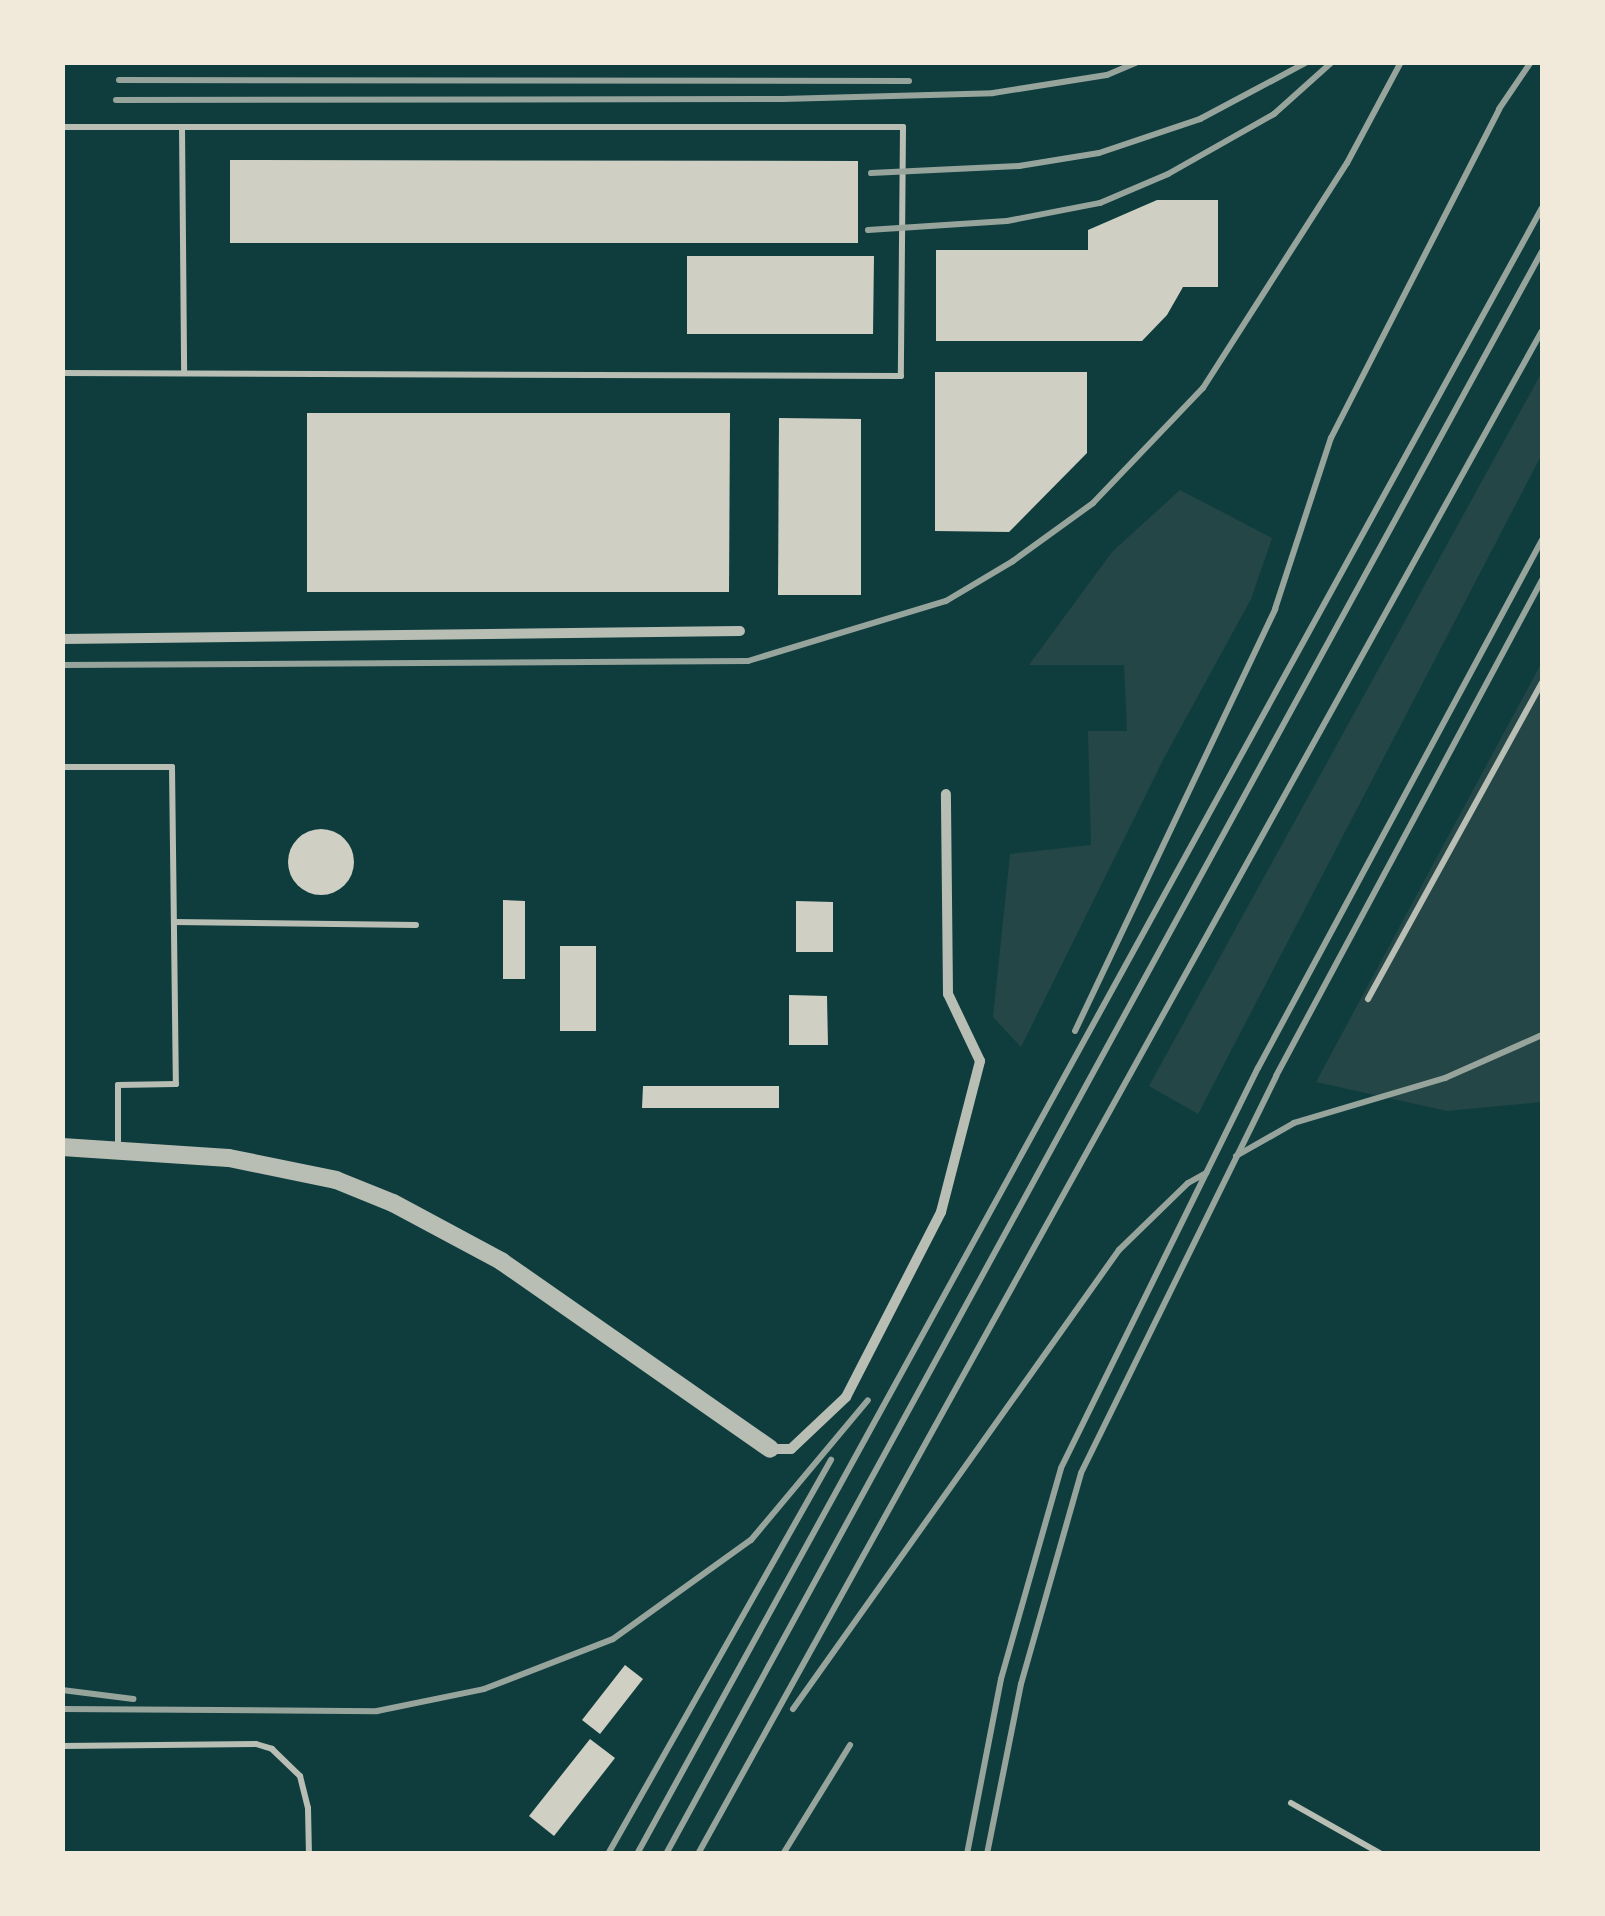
<!DOCTYPE html>
<html>
<head>
<meta charset="utf-8">
<style>
	body { margin:0 }
	#map { position:relative; width:1605px; height:1916px; overflow:hidden; background:#0f3d3e; font-family:Montserrat,sans-serif }
	div>[style] { position:absolute }
	.green>* { inset:0; background:#244646 }
	.building>* { inset:0; background:#cfcfc3 }
	.round { border-radius:50% }
	.service>* { height:6px; margin:-3px; padding:0 3px; transform-origin:3px; border-radius:3px; background:#b8beb3 }
	.minor>* { height:10px; margin:-5px; padding:0 5px; transform-origin:5px; border-radius:5px; background:#b8beb3 }
	.tertiary>* { height:18px; margin:-9px; padding:0 9px; transform-origin:9px; border-radius:9px; background:#b8beb3 }
	.rail>* { height:6px; margin:-3px; padding:0 3px; transform-origin:3px; border-radius:3px; background:#97a49c }
	span { translate:-50% -50%; white-space:nowrap; text-align:center; line-height:1.15; -webkit-text-stroke:9px #f1e9da; paint-order:stroke }
	.frame { position:absolute; inset:0; border:65px solid #f1e9da; pointer-events:none }
</style>
</head>
<body>
<div id="map">
	<div class="green">
		<i style="clip-path:polygon(1542px 372px,1542px 454px,1198px 1114px,1149px 1086px)"></i>
		<i style="clip-path:polygon(1180px 490px,1272px 538px,1251px 599px,1164px 758px,1021px 1047px,993px 1017px,1010px 854px,1091px 845px,1088px 731px,1127px 731px,1124px 665px,1029px 665px,1112px 552px)"></i>
		<i style="clip-path:polygon(1542px 662px,1542px 1102px,1447px 1111px,1316px 1082px)"></i>
	</div>
	<div class="building">
		<i style="clip-path:polygon(230px 160px,858px 161px,858px 243px,230px 243px)"></i>
		<i style="clip-path:polygon(1157px 200px,1218px 200px,1218px 287px,1183px 287px,1167px 315px,1142px 341px,936px 341px,936px 250px,1088px 250px,1088px 230px)"></i>
		<i style="clip-path:polygon(687px 256px,874px 256px,873px 334px,687px 334px)"></i>
		<i style="clip-path:polygon(935px 372px,1087px 372px,1087px 453px,1009px 532px,935px 531px)"></i>
		<i style="clip-path:polygon(307px 413px,730px 413px,729px 592px,307px 592px)"></i>
		<i style="clip-path:polygon(779px 418px,861px 419px,861px 595px,778px 595px)"></i>
		<i class="round" style="left:288px;top:829px;width:66px;height:66px"></i>
		<i style="clip-path:polygon(503px 900px,525px 901px,525px 979px,503px 979px)"></i>
		<i style="clip-path:polygon(796px 901px,833px 902px,833px 952px,796px 952px)"></i>
		<i style="clip-path:polygon(560px 946px,596px 946px,596px 1031px,560px 1031px)"></i>
		<i style="clip-path:polygon(789px 995px,827px 996px,828px 1045px,789px 1045px)"></i>
		<i style="clip-path:polygon(643px 1086px,779px 1086px,779px 1108px,642px 1108px)"></i>
		<i style="clip-path:polygon(625px 1665px,643px 1679px,600px 1734px,582px 1720px)"></i>
		<i style="clip-path:polygon(590px 1739px,615px 1758px,554px 1836px,529px 1816px)"></i>
	</div>
	<div class="service">
		<i style="left:62px;top:127px;width:841px"></i>
		<i style="left:903px;top:127px;width:249px;rotate:90.5deg"></i>
		<i style="left:901px;top:376px;width:839px;rotate:-179.8deg"></i>
		<i style="left:182px;top:127px;width:246px;rotate:89.5deg"></i>
		<i style="left:62px;top:767px;width:110px"></i>
		<i style="left:172px;top:767px;width:317px;rotate:89.3deg"></i>
		<i style="left:176px;top:1084px;width:58px;rotate:179deg"></i>
		<i style="left:118px;top:1085px;width:62px;rotate:90deg"></i>
		<i style="left:174px;top:922px;width:242px;rotate:0.7deg"></i>
		<i style="left:1368px;top:999px;width:361px;rotate:-61.2deg"></i>
		<i style="left:62px;top:1746px;width:194px;rotate:-0.6deg"></i>
		<i style="left:256px;top:1744px;width:17px;rotate:17deg"></i>
		<i style="left:272px;top:1749px;width:39px;rotate:44deg"></i>
		<i style="left:300px;top:1776px;width:33px;rotate:76deg"></i>
		<i style="left:308px;top:1808px;width:46px;rotate:88.8deg"></i>
		<i style="left:1291px;top:1803px;width:103px;rotate:29.5deg"></i>
	</div>
	<div class="minor">
		<i style="left:62px;top:639px;width:678px;rotate:-0.68deg"></i>
		<i style="left:770px;top:1449px;width:21px"></i>
		<i style="left:791px;top:1449px;width:76px;rotate:-43.4deg"></i>
		<i style="left:846px;top:1397px;width:208px;rotate:-62.8deg"></i>
		<i style="left:941px;top:1212px;width:156px;rotate:-75.5deg"></i>
		<i style="left:980px;top:1061px;width:74px;rotate:-115.5deg"></i>
		<i style="left:948px;top:994px;width:200px;rotate:-90.6deg"></i>
	</div>
	<div class="tertiary">
		<i style="left:62px;top:1147px;width:167px;rotate:3.8deg"></i>
		<i style="left:229px;top:1158px;width:109px;rotate:11.6deg"></i>
		<i style="left:336px;top:1180px;width:61px;rotate:22deg"></i>
		<i style="left:393px;top:1203px;width:123px;rotate:28.2deg"></i>
		<i style="left:501px;top:1261px;width:328px;rotate:34.9deg"></i>
	</div>
	<div class="rail">
		<i style="left:768px;top:62px;width:191px"></i>
		<i style="left:119px;top:80px;width:790px;rotate:0.07deg"></i>
		<i style="left:116px;top:100px;width:667px;rotate:-0.09deg"></i>
		<i style="left:783px;top:99px;width:210px;rotate:-1.6deg"></i>
		<i style="left:993px;top:93px;width:115px;rotate:-9deg"></i>
		<i style="left:1107px;top:75px;width:34px;rotate:-23deg"></i>
		<i style="left:871px;top:173px;width:148px;rotate:-2.7deg"></i>
		<i style="left:1019px;top:166px;width:81px;rotate:-9.2deg"></i>
		<i style="left:1099px;top:153px;width:107px;rotate:-18.6deg"></i>
		<i style="left:1200px;top:119px;width:121px;rotate:-28deg"></i>
		<i style="left:868px;top:230px;width:139px;rotate:-3.7deg"></i>
		<i style="left:1007px;top:221px;width:95px;rotate:-11deg"></i>
		<i style="left:1100px;top:203px;width:74px;rotate:-23.1deg"></i>
		<i style="left:1168px;top:174px;width:122px;rotate:-29.5deg"></i>
		<i style="left:1274px;top:114px;width:78px;rotate:-41.9deg"></i>
		<i style="left:62px;top:665px;width:686px;rotate:-0.33deg"></i>
		<i style="left:748px;top:661px;width:207px;rotate:-16.9deg"></i>
		<i style="left:946px;top:601px;width:78px;rotate:-30.8deg"></i>
		<i style="left:1013px;top:561px;width:99px;rotate:-35.9deg"></i>
		<i style="left:1093px;top:503px;width:159px;rotate:-46.3deg"></i>
		<i style="left:1203px;top:388px;width:267px;rotate:-57.4deg"></i>
		<i style="left:1347px;top:163px;width:115px;rotate:-61.9deg"></i>
		<i style="left:1075px;top:1031px;width:467px;rotate:-64.6deg"></i>
		<i style="left:1275px;top:609px;width:180px;rotate:-71.9deg"></i>
		<i style="left:1331px;top:438px;width:369px;rotate:-62.9deg"></i>
		<i style="left:1499px;top:109px;width:57px;rotate:-55.8deg"></i>
		<i style="left:1236px;top:1156px;width:67px;rotate:-29.6deg"></i>
		<i style="left:1294px;top:1123px;width:158px;rotate:-16.6deg"></i>
		<i style="left:1445px;top:1078px;width:106px;rotate:-23.9deg"></i>
		<i style="left:62px;top:1690px;width:72px;rotate:7.2deg"></i>
		<i style="left:62px;top:1709px;width:315px;rotate:0.4deg"></i>
		<i style="left:377px;top:1711px;width:109px;rotate:-11.6deg"></i>
		<i style="left:484px;top:1689px;width:138px;rotate:-21.2deg"></i>
		<i style="left:613px;top:1639px;width:170px;rotate:-35.7deg"></i>
		<i style="left:751px;top:1540px;width:182px;rotate:-50.1deg"></i>
		<i style="left:793px;top:1709px;width:563px;rotate:-54.62deg"></i>
		<i style="left:1119px;top:1250px;width:96px;rotate:-44.2deg"></i>
		<i style="left:1188px;top:1183px;width:21px;rotate:-29deg"></i>
		<i style="left:608px;top:1854px;width:453px;rotate:-60.5deg"></i>
		<i style="left:637px;top:1854px;width:1878px;rotate:-61.2deg"></i>
		<i style="left:666px;top:1854px;width:1827px;rotate:-61.34deg"></i>
		<i style="left:698px;top:1854px;width:1741px;rotate:-61.01deg"></i>
		<i style="left:783px;top:1854px;width:128px;rotate:-58.4deg"></i>
		<i style="left:967px;top:1854px;width:178px;rotate:-79deg"></i>
		<i style="left:1001px;top:1679px;width:219px;rotate:-74.1deg"></i>
		<i style="left:1061px;top:1468px;width:446px;rotate:-63.8deg"></i>
		<i style="left:1258px;top:1068px;width:600px;rotate:-61.73deg"></i>
		<i style="left:987px;top:1854px;width:173px;rotate:-78.7deg"></i>
		<i style="left:1021px;top:1684px;width:219px;rotate:-74.1deg"></i>
		<i style="left:1081px;top:1473px;width:442px;rotate:-63.8deg"></i>
		<i style="left:1276px;top:1076px;width:563px;rotate:-61.8deg"></i>
	</div>
	<div class="frame"></div>
</div>
</body>
</html>
